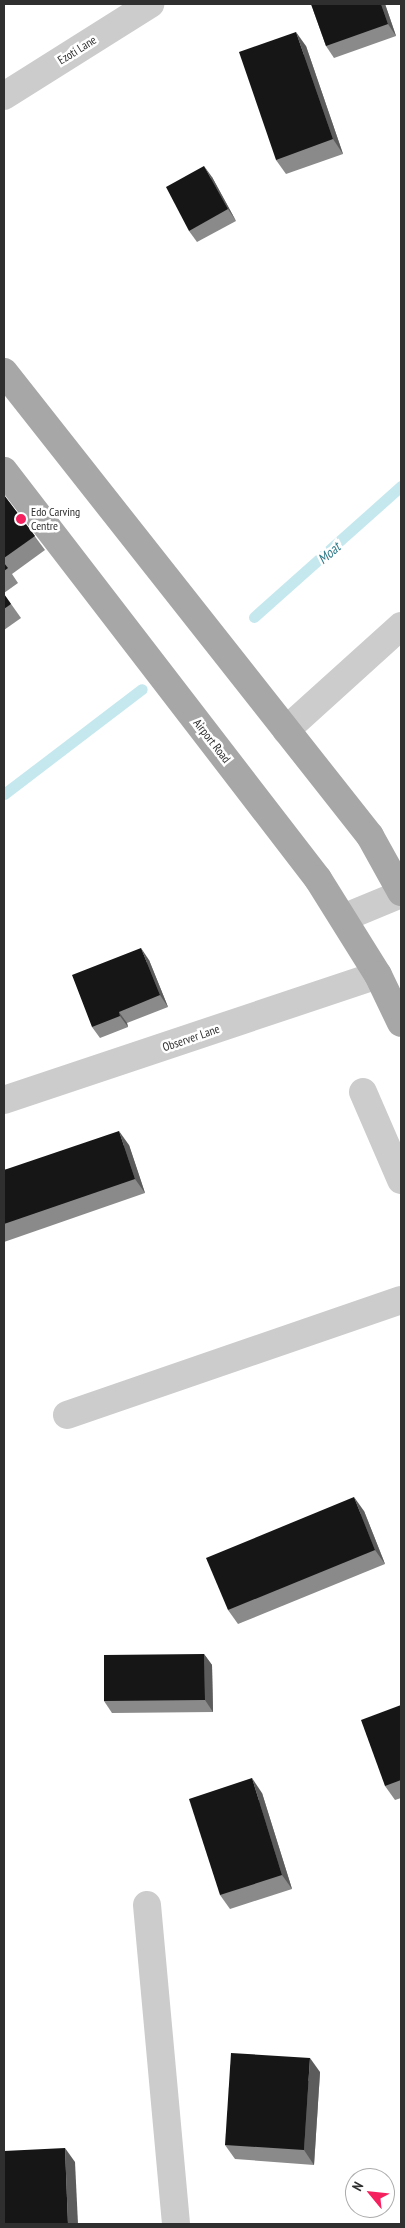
<!DOCTYPE html>
<html>
<head>
<meta charset="utf-8">
<style>
	body { margin:0 }
	#map { position:relative; width:405px; height:2228px; overflow:hidden; background:#fff; font-family:"PT Sans Narrow",sans-serif }
	div>[style] { position:absolute }
	.stream>* { height:11px; margin:-5.5px; padding:0 5.5px; transform-origin:5.5px; border-radius:5.5px; background:#c5e8ef }
	.minor>* { height:28px; margin:-14px; padding:0 14px; transform-origin:14px; border-radius:14px; background:#ccc }
	.major>* { height:28px; margin:-14px; padding:0 14px; transform-origin:14px; border-radius:14px; background:#a7a7a7 }
	.wall>* { inset:0; background:#8a8a8a }
	.shaded-wall>* { inset:0; background:#5c5c5c }
	.building>* { inset:0; background:#161616 }
	.dots>* { width:14px; height:14px; translate:-50% -50%; box-sizing:border-box; border:2px solid #fff; border-radius:50% }
	span { translate:-50% -50%; white-space:nowrap; text-align:center; line-height:1.15; -webkit-text-stroke:5px #fff; paint-order:stroke }
	.street-label { font-size:12px; color:#2f2f2f }
	.poi-label { font-size:12px; color:#2f2f2f }
	.left { translate:0 -50%; text-align:left }
	.water-label { font-size:14px; color:#317b8a; font-style:italic }
	.frame { position:absolute; inset:0; border:5px solid #2f2f2f; pointer-events:none }
	.north { position:absolute; left:345px; top:2168px; width:50px; height:50px; box-sizing:border-box; background:#fff; border:1px solid #acacac; border-radius:50%; rotate:298deg; font-size:14px; font-weight:700; line-height:20px; text-align:center; color:#2f2f2f }
	.north::after { content:''; display:block; margin:auto; width:18px; height:22px; background:#f5215e; clip-path:polygon(50% 0,100% 100%,50% 72%,0 100%) }
</style>
</head>
<body>
<div id="map">
	<div class="stream">
		<i style="left:254px;top:617px;width:197px;rotate:-41.7deg"></i>
		<i style="left:4px;top:794px;width:173px;rotate:-37.3deg"></i>
	</div>
	<div class="minor">
		<i style="left:4px;top:96px;width:173px;rotate:-32.2deg"></i>
		<i style="left:286px;top:730px;width:155px;rotate:-42.1deg"></i>
		<i style="left:343px;top:918px;width:63px;rotate:-22.5deg"></i>
		<i style="left:363px;top:1092px;width:96px;rotate:66.6deg"></i>
		<i style="left:4px;top:1100px;width:394px;rotate:-18.5deg"></i>
		<i style="left:67px;top:1415px;width:353px;rotate:-19deg"></i>
		<i style="left:147px;top:1905px;width:320px;rotate:84.8deg"></i>
	</div>
	<div class="major">
		<i style="left:4px;top:372px;width:591px;rotate:51.73deg"></i>
		<i style="left:370px;top:836px;width:64px;rotate:61deg"></i>
		<i style="left:4px;top:471px;width:515px;rotate:52.42deg"></i>
		<i style="left:318px;top:879px;width:113px;rotate:58deg"></i>
		<i style="left:378px;top:975px;width:53px;rotate:64.4deg"></i>
	</div>
	<div class="wall">
		<i style="clip-path:polygon(311px 4px,385px 4px,396px 36px,334px 58px,326px 46px)"></i>
		<i style="clip-path:polygon(306px 46px,343px 154px,286px 174px,276px 160px)"></i>
		<i style="clip-path:polygon(212px 177px,236px 221px,197px 242px,189px 231px)"></i>
		<i style="clip-path:polygon(4px 495px,45px 550px,12px 574px,18px 583px,4px 593px)"></i>
		<i style="clip-path:polygon(4px 594px,21px 618px,4px 630px)"></i>
		<i style="clip-path:polygon(149px 960px,168px 1007px,127px 1023px,128px 1027px,100px 1038px,92px 1027px)"></i>
		<i style="clip-path:polygon(129px 1145px,145px 1193px,4px 1242px,4px 1170px)"></i>
		<i style="clip-path:polygon(364px 1511px,385px 1564px,238px 1624px,228px 1610px)"></i>
		<i style="clip-path:polygon(204px 1654px,212px 1665px,213px 1712px,112px 1713px,104px 1701px)"></i>
		<i style="clip-path:polygon(401px 1705px,401px 1798px,395px 1800px,385px 1786px)"></i>
		<i style="clip-path:polygon(262px 1793px,292px 1889px,230px 1909px,220px 1895px)"></i>
		<i style="clip-path:polygon(320px 2072px,314px 2165px,235px 2159px,225px 2145px)"></i>
	</div>
	<div class="shaded-wall">
		<i style="clip-path:polygon(381px 4px,385px 4px,396px 36px,388px 24px)"></i>
		<i style="clip-path:polygon(296px 32px,306px 46px,343px 154px,333px 139px)"></i>
		<i style="clip-path:polygon(204px 166px,212px 177px,236px 221px,228px 209px)"></i>
		<i style="clip-path:polygon(141px 948px,149px 960px,168px 1007px,160px 995px)"></i>
		<i style="clip-path:polygon(119px 1012px,127px 1023px,128px 1027px,120px 1016px)"></i>
		<i style="clip-path:polygon(119px 1131px,129px 1145px,145px 1193px,135px 1179px)"></i>
		<i style="clip-path:polygon(354px 1497px,364px 1511px,385px 1564px,375px 1550px)"></i>
		<i style="clip-path:polygon(204px 1654px,212px 1665px,213px 1712px,205px 1700px)"></i>
		<i style="clip-path:polygon(252px 1778px,262px 1793px,292px 1889px,282px 1875px)"></i>
		<i style="clip-path:polygon(310px 2058px,320px 2072px,314px 2165px,304px 2150px)"></i>
		<i style="clip-path:polygon(65px 2148px,75px 2162px,78px 2224px,68px 2224px)"></i>
	</div>
	<div class="building">
		<i style="clip-path:polygon(311px 4px,381px 4px,388px 24px,326px 46px)"></i>
		<i style="clip-path:polygon(296px 32px,333px 139px,276px 160px,239px 52px)"></i>
		<i style="clip-path:polygon(204px 166px,228px 209px,189px 231px,166px 187px)"></i>
		<i style="clip-path:polygon(4px 495px,35px 536px,4px 558px)"></i>
		<i style="clip-path:polygon(4px 563px,8px 568px,4px 571px)"></i>
		<i style="clip-path:polygon(4px 594px,11px 604px,4px 609px)"></i>
		<i style="clip-path:polygon(141px 948px,160px 995px,119px 1012px,120px 1016px,92px 1027px,72px 975px)"></i>
		<i style="clip-path:polygon(119px 1131px,135px 1179px,4px 1224px,4px 1170px)"></i>
		<i style="clip-path:polygon(354px 1497px,375px 1550px,228px 1610px,206px 1558px)"></i>
		<i style="clip-path:polygon(204px 1654px,205px 1700px,104px 1701px,104px 1655px)"></i>
		<i style="clip-path:polygon(401px 1705px,401px 1780px,385px 1786px,361px 1720px)"></i>
		<i style="clip-path:polygon(252px 1778px,282px 1875px,220px 1895px,189px 1799px)"></i>
		<i style="clip-path:polygon(231px 2053px,310px 2058px,304px 2150px,225px 2145px)"></i>
		<i style="clip-path:polygon(65px 2148px,68px 2224px,4px 2224px,4px 2151px)"></i>
	</div>
	<div class="dots">
		<i style="left:21px;top:519px;background:#f5215e"></i>
	</div>
	<div class="street-label">
		<span style="left:77px;top:50px;rotate:-32deg">Ezoti Lane</span>
		<span style="left:212px;top:741px;rotate:52deg">Airport Road</span>
		<span style="left:191px;top:1038px;rotate:-19deg">Observer Lane</span>
	</div>
	<div class="poi-label">
		<span class="left" style="left:31px;top:519px">Edo Carving<br>Centre</span>
	</div>
	<div class="water-label">
		<span style="left:329px;top:553px;rotate:-41deg">Moat</span>
	</div>
	<div class="frame"></div>
	<div class="north">N</div>
</div>
</body>
</html>
